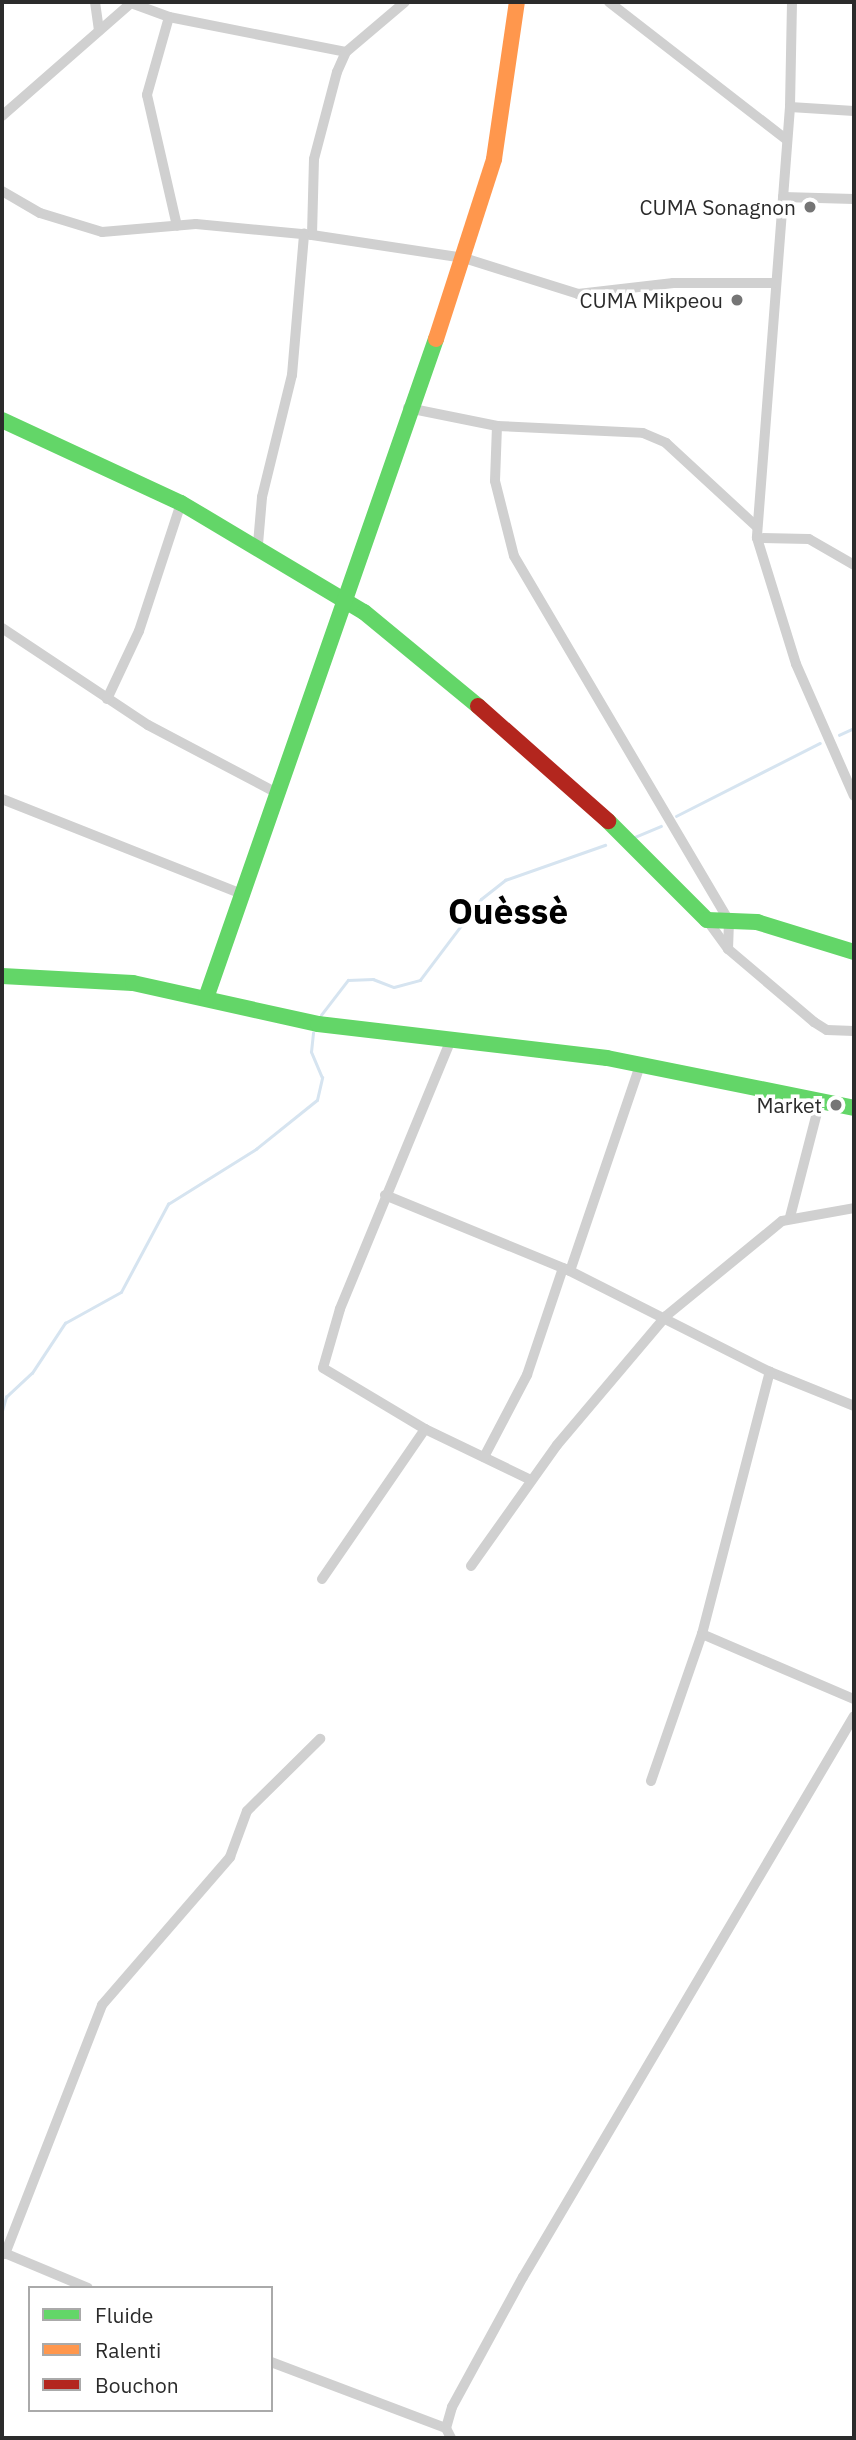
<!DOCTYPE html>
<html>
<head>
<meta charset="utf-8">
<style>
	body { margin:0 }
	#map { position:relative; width:856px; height:2440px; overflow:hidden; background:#fff; font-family:"IBM Plex Sans",sans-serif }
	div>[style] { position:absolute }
	.stream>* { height:2.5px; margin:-1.25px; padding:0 1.25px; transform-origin:1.25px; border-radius:1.25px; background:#d6e4f0 }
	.street>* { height:10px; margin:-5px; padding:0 5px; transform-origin:5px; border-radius:5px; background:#d0d0d0 }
	.fast>* { height:16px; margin:-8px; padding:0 8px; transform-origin:8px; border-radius:8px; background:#63d668 }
	.slow>* { height:16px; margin:-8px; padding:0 8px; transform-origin:8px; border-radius:8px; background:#ff974d }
	.jam>* { height:16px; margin:-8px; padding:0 8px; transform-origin:8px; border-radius:8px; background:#b3261e }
	.dots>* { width:19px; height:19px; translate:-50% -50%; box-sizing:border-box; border:4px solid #fff; border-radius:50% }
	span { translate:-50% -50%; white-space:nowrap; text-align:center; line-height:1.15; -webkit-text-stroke:7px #fff; paint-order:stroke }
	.poi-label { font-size:21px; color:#2b2b2b }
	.right { translate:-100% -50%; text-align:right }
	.town-label { font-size:35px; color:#000; font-weight:700 }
	.frame { position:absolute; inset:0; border:4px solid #2b2b2b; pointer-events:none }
	.legend { position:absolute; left:28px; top:2286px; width:245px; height:126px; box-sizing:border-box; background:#fff; border:2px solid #aaa; margin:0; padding:9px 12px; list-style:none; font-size:21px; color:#2b2b2b }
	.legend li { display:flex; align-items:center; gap:14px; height:35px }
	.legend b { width:35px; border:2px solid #aaa }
</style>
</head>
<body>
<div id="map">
	<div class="stream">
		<i style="left:839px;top:735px;width:17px;rotate:-25deg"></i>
		<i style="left:676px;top:816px;width:161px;rotate:-26.9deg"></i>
		<i style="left:635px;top:837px;width:28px;rotate:-23deg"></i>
		<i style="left:321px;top:1015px;width:44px;rotate:-52.4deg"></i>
		<i style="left:348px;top:980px;width:25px;rotate:-2deg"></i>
		<i style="left:373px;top:979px;width:22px;rotate:21deg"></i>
		<i style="left:394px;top:987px;width:27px;rotate:-15deg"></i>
		<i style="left:420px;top:980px;width:101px;rotate:-53deg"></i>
		<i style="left:481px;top:899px;width:31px;rotate:-38deg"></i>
		<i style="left:505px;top:880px;width:106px;rotate:-19.3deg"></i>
		<i style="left:2px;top:1411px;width:15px;rotate:-74deg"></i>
		<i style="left:6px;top:1397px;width:35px;rotate:-43deg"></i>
		<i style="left:32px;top:1373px;width:60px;rotate:-56.6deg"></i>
		<i style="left:65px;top:1323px;width:64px;rotate:-29deg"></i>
		<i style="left:121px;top:1292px;width:100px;rotate:-61.9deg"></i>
		<i style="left:168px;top:1204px;width:104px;rotate:-32deg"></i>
		<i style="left:256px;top:1149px;width:78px;rotate:-38.8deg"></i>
		<i style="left:317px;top:1100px;width:23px;rotate:-77deg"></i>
		<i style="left:322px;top:1078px;width:28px;rotate:-113deg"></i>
		<i style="left:311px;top:1052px;width:19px;rotate:-84deg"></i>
	</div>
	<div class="street">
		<i style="left:95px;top:2px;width:29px;rotate:82deg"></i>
		<i style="left:609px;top:2px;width:225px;rotate:37.8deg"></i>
		<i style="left:792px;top:2px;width:105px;rotate:91.1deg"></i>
		<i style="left:790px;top:107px;width:432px;rotate:94.4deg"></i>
		<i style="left:757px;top:538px;width:132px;rotate:72.8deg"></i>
		<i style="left:796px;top:664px;width:144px;rotate:66.3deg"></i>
		<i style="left:131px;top:3px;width:40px;rotate:20.2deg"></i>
		<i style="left:169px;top:17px;width:180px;rotate:11.2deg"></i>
		<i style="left:169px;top:17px;width:81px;rotate:105.8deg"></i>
		<i style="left:147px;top:95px;width:134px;rotate:77.1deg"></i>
		<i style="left:790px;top:107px;width:64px;rotate:3.6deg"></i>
		<i style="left:2px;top:116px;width:173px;rotate:-41.2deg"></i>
		<i style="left:2px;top:191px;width:44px;rotate:30.1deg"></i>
		<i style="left:40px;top:213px;width:65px;rotate:17deg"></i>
		<i style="left:102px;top:232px;width:94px;rotate:-4.9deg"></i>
		<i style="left:196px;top:224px;width:117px;rotate:5.4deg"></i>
		<i style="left:312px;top:235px;width:154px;rotate:8.6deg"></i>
		<i style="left:464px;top:258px;width:120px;rotate:17.5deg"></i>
		<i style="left:578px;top:294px;width:96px;rotate:-6.6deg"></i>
		<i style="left:673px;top:283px;width:100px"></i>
		<i style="left:783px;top:197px;width:71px;rotate:1.6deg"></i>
		<i style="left:312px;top:235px;width:76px;rotate:-88.5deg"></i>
		<i style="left:314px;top:159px;width:90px;rotate:-75.2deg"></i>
		<i style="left:337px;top:72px;width:22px;rotate:-66deg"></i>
		<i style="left:346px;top:52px;width:77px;rotate:-40.3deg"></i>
		<i style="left:408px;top:408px;width:91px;rotate:11.4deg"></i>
		<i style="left:497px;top:426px;width:146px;rotate:2.7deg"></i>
		<i style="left:643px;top:433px;width:25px;rotate:23deg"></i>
		<i style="left:666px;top:443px;width:124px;rotate:42.7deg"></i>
		<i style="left:497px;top:426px;width:55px;rotate:92.1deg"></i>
		<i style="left:495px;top:481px;width:77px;rotate:75.8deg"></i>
		<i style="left:514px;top:556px;width:424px;rotate:59.5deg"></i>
		<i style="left:729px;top:921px;width:28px;rotate:92deg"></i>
		<i style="left:757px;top:538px;width:52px;rotate:1.1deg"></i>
		<i style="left:809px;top:539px;width:52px;rotate:30deg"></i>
		<i style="left:258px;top:544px;width:47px;rotate:-85.1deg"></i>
		<i style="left:262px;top:497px;width:126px;rotate:-76.2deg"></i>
		<i style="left:292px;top:375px;width:142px;rotate:-85.1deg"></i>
		<i style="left:2px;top:628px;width:175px;rotate:33.6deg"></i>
		<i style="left:148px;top:725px;width:146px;rotate:27.8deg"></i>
		<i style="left:107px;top:699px;width:75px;rotate:-64.8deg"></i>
		<i style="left:139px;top:631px;width:135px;rotate:-71.8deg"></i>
		<i style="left:2px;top:799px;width:261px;rotate:21.6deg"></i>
		<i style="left:707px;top:920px;width:36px;rotate:54deg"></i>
		<i style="left:728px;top:949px;width:113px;rotate:40.3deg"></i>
		<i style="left:814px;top:1022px;width:15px;rotate:32deg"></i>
		<i style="left:827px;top:1030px;width:27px;rotate:2deg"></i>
		<i style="left:450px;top:1042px;width:289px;rotate:112.4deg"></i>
		<i style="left:340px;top:1309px;width:61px;rotate:106.1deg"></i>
		<i style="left:323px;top:1368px;width:119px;rotate:30.9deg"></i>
		<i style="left:425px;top:1429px;width:118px;rotate:25.7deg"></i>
		<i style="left:385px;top:1195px;width:200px;rotate:22.3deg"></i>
		<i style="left:570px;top:1271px;width:224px;rotate:26.8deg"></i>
		<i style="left:770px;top:1372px;width:91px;rotate:22deg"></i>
		<i style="left:790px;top:1217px;width:120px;rotate:-75.5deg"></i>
		<i style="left:570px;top:1271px;width:218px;rotate:-71.2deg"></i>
		<i style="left:484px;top:1457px;width:93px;rotate:-62.3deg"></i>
		<i style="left:527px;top:1375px;width:113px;rotate:-71.4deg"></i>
		<i style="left:471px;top:1566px;width:148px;rotate:-54.6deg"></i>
		<i style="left:557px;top:1445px;width:169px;rotate:-49.8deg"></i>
		<i style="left:666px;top:1316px;width:150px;rotate:-39.3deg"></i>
		<i style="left:782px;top:1221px;width:73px;rotate:-10.2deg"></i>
		<i style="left:322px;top:1579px;width:182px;rotate:-55.5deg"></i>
		<i style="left:702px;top:1634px;width:165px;rotate:23.2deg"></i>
		<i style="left:651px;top:1781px;width:156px;rotate:-70.9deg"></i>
		<i style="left:702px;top:1634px;width:271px;rotate:-75.5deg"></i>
		<i style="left:2px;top:2252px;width:93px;rotate:22.7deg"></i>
		<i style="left:5px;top:2254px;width:267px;rotate:-68.7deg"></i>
		<i style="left:102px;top:2005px;width:196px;rotate:-49.1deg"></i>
		<i style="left:230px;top:1857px;width:49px;rotate:-69.7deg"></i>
		<i style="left:247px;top:1811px;width:103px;rotate:-44.6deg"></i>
		<i style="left:271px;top:2362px;width:187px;rotate:20.7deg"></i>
		<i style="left:451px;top:2438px;width:11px;rotate:-117deg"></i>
		<i style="left:446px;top:2428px;width:22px;rotate:-74deg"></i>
		<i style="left:452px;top:2407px;width:148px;rotate:-61.4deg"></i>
		<i style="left:523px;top:2277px;width:651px;rotate:-59.46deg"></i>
	</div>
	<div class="fast">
		<i style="left:2px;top:420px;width:197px;rotate:24.9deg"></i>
		<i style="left:181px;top:503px;width:213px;rotate:30.8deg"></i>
		<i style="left:364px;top:612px;width:148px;rotate:39.5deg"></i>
		<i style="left:608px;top:821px;width:140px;rotate:45deg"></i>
		<i style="left:707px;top:920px;width:50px;rotate:2.3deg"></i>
		<i style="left:757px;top:922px;width:102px;rotate:17.2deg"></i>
		<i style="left:2px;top:976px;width:131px;rotate:3.1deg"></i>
		<i style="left:133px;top:983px;width:189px;rotate:12.5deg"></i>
		<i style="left:318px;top:1024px;width:291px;rotate:6.7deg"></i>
		<i style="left:607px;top:1058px;width:252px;rotate:11.4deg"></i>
		<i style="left:206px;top:998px;width:698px;rotate:-70.76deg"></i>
	</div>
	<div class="slow">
		<i style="left:436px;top:339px;width:189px;rotate:-72.1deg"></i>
		<i style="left:494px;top:159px;width:159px;rotate:-81.7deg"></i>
	</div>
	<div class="jam">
		<i style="left:478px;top:706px;width:174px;rotate:41.5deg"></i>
	</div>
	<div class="dots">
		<i style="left:810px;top:207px;background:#757575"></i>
		<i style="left:737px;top:300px;background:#757575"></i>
		<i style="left:836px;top:1105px;background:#757575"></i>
	</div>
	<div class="poi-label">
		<span class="right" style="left:796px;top:207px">CUMA Sonagnon</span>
		<span class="right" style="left:723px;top:300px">CUMA Mikpeou</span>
		<span class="right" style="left:822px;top:1105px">Market</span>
	</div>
	<div class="town-label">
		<span style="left:508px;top:911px">Ouèssè</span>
	</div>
	<div class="frame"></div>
	<ul class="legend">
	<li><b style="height:9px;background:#63d668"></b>Fluide</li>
	<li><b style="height:9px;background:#ff974d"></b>Ralenti</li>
	<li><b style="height:9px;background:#b3261e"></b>Bouchon</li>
	</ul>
</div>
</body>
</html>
